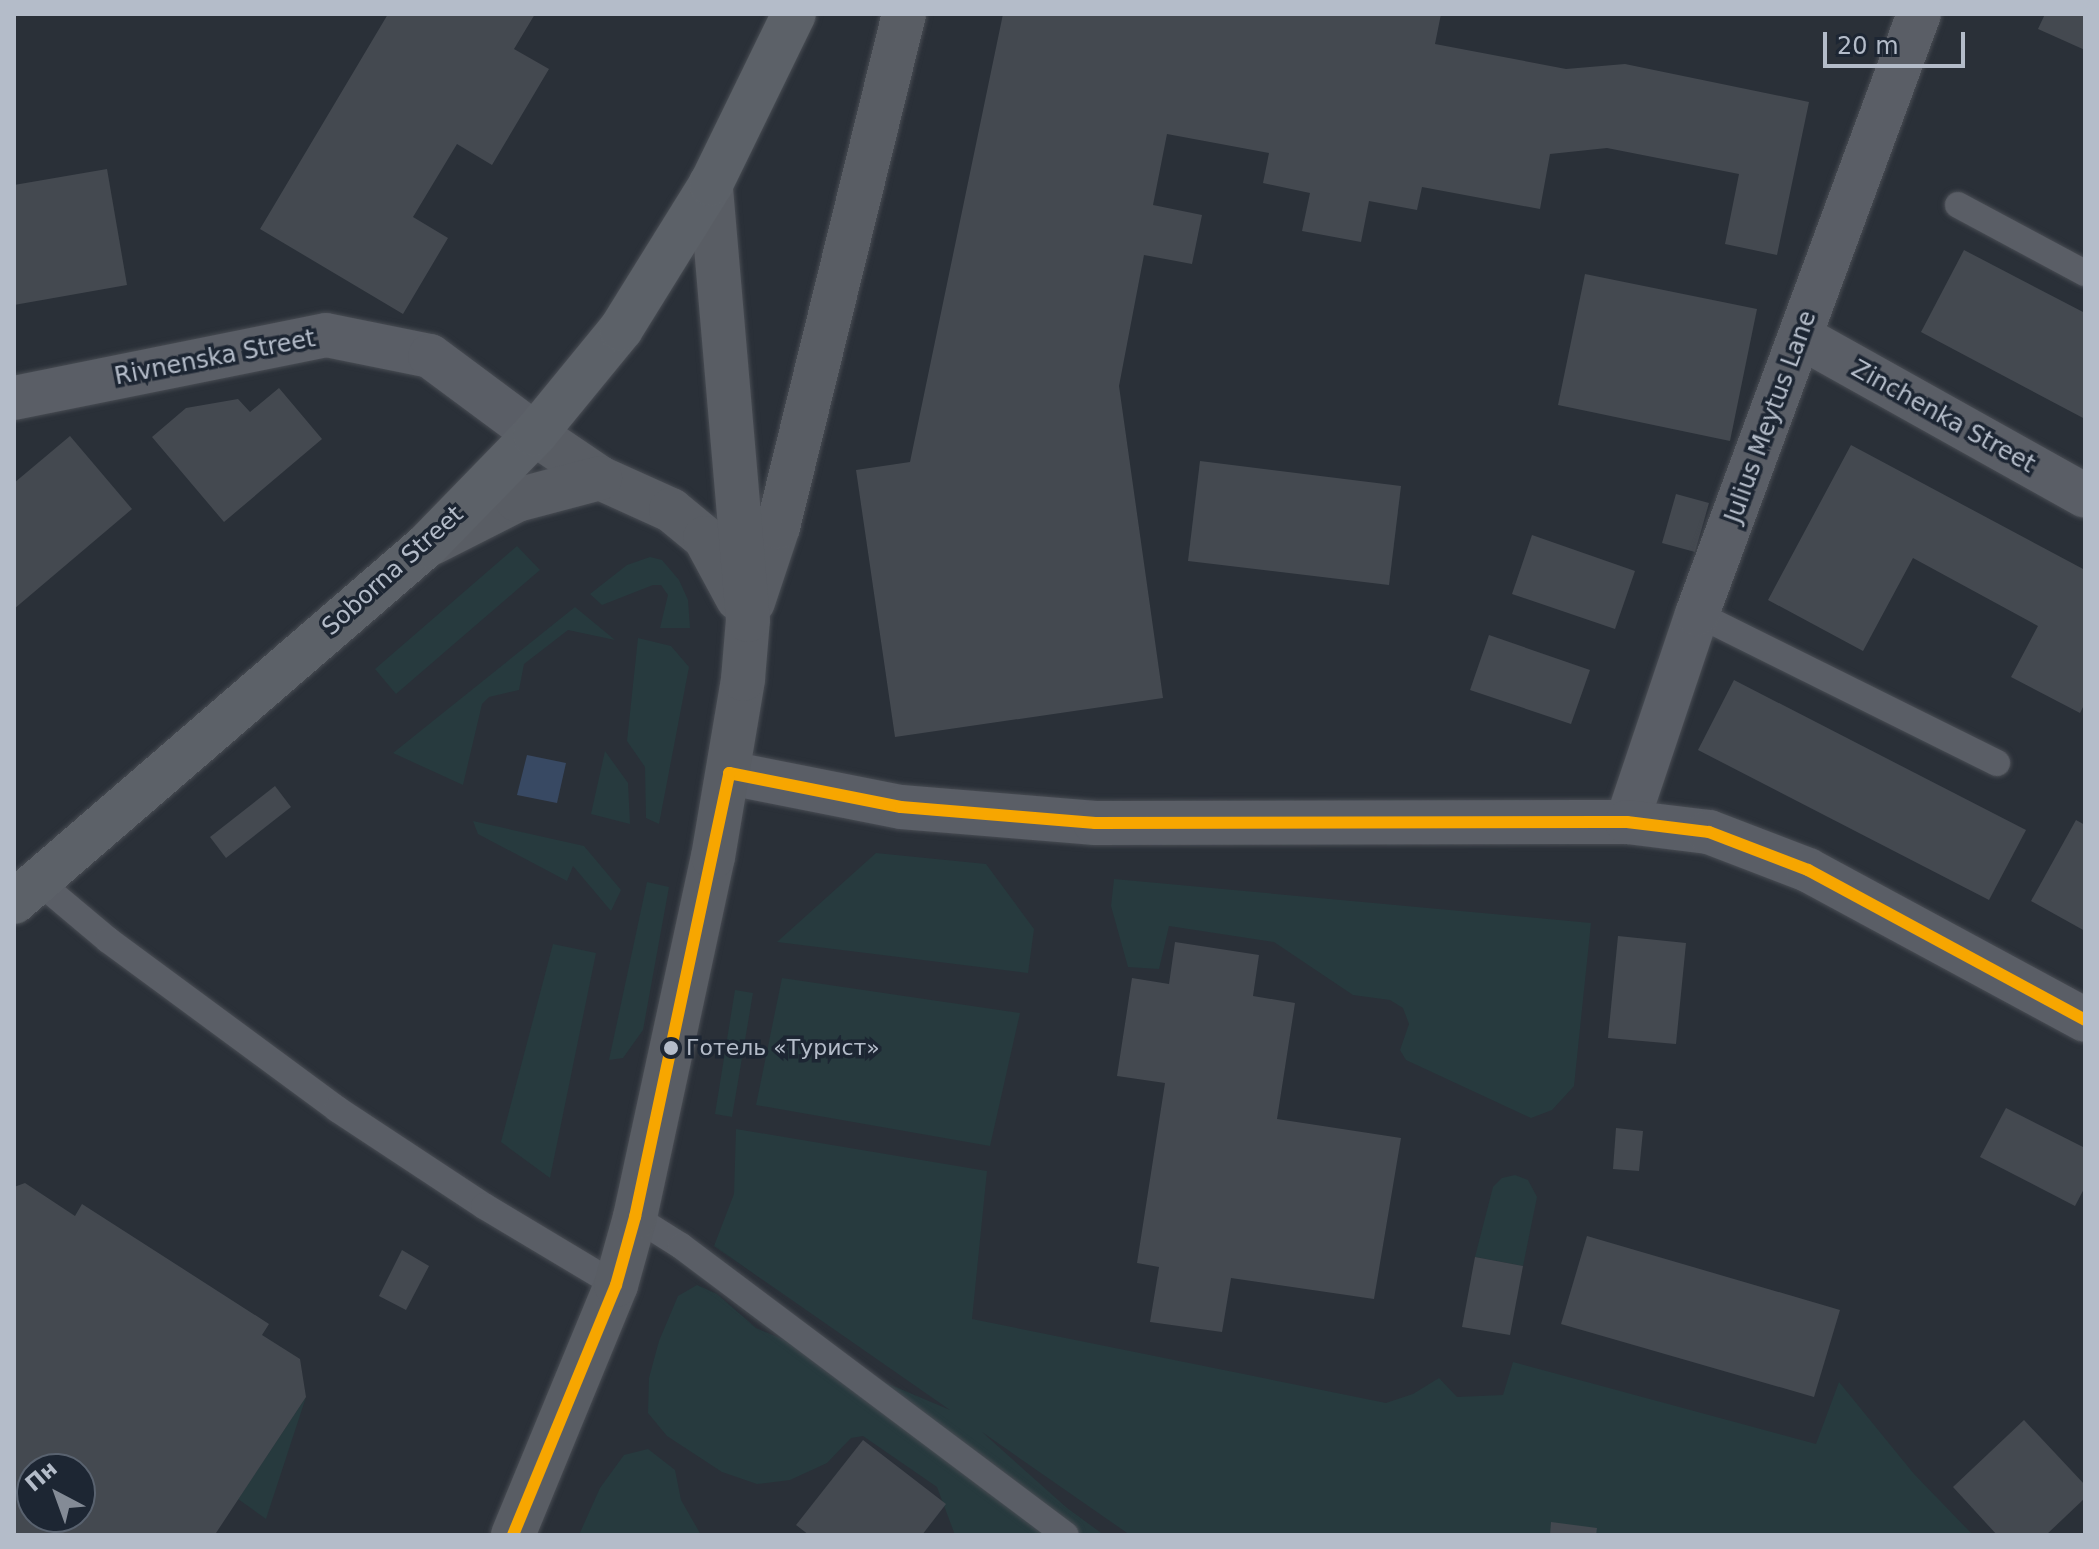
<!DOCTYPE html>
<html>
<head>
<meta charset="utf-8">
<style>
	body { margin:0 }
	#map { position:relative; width:2099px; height:1549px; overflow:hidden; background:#2a3038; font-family:"DejaVu Sans",sans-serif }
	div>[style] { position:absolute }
	.green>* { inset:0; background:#273a3e }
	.water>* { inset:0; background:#384963 }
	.building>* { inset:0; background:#444950 }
	.roads { filter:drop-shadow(0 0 2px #484c53) drop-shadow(0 0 2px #484c53) }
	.service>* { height:26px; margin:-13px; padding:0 13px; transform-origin:13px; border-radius:13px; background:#5a5e66 }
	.minor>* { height:44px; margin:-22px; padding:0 22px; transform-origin:22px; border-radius:22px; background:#5a5e66 }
	.tertiary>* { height:44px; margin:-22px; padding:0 22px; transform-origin:22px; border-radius:22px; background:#5a5e66 }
	.secondary>* { height:44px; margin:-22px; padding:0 22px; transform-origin:22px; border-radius:22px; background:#595d64 }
	.primary>* { height:44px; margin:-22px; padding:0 22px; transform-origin:22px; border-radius:22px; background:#5c6168 }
	.bus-1>* { height:12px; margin:-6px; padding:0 6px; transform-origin:6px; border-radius:6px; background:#f7a600 }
	.dots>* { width:22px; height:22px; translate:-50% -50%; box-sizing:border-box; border:4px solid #1d2633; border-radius:50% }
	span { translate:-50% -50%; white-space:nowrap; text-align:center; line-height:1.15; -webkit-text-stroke:7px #1d2633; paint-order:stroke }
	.bus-label { font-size:22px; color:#b4bcc9 }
	.left { translate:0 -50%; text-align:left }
	.street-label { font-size:24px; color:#b4bcc9 }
	.frame { position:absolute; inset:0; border:16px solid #b4bcc9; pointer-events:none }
	.north { position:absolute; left:16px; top:1453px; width:80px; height:80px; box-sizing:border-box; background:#1d2633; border:2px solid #59626f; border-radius:50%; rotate:319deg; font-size:22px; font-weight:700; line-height:32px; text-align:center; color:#b4bcc9 }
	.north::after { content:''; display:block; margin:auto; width:28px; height:36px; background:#848b96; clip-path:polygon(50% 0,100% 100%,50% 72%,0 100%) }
	.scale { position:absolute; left:1823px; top:32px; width:142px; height:36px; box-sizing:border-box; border:4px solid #b4bcc9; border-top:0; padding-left:10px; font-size:24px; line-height:28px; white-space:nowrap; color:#b4bcc9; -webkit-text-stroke:6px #1d2633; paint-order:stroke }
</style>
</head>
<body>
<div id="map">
	<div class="green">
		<i style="clip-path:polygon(517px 546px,540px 570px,396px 694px,375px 669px)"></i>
		<i style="clip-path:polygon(650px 557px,662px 560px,679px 580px,688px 600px,690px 628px,660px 628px,668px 595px,661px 585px,653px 585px,602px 605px,590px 594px,627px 565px)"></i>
		<i style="clip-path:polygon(575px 607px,615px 640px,568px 630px,524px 664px,519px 690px,489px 697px,482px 704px,463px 785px,393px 753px)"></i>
		<i style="clip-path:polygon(638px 638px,671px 646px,689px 667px,659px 824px,646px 818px,645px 767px,627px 741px)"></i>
		<i style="clip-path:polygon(605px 751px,628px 783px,630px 824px,591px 814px)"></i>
		<i style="clip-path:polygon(473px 821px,584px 846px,621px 890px,611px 911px,573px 866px,567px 881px,478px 834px)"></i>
		<i style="clip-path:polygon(876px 853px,986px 864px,1034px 929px,1028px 973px,777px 942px)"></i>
		<i style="clip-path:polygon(1114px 879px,1591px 923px,1574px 1086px,1552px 1110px,1531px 1118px,1406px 1060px,1400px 1050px,1409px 1024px,1403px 1008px,1390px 1000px,1353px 995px,1274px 942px,1169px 926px,1159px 969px,1128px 967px,1111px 906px)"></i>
		<i style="clip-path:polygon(647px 882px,669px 887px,643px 1030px,623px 1058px,609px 1060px)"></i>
		<i style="clip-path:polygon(553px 944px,596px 953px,550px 1178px,501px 1142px)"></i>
		<i style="clip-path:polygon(782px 978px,1020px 1013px,990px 1146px,756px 1105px)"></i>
		<i style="clip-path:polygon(735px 990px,753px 993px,732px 1117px,715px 1114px)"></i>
		<i style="clip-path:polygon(736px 1129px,987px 1171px,972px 1319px,1386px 1403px,1413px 1394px,1439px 1378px,1457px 1397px,1503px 1395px,1513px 1362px,1816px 1444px,1839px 1382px,1914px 1474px,1973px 1535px,1130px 1535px,982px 1432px,1067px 1508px,1104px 1535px,955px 1535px,937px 1487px,863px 1436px,851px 1438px,827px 1463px,790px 1480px,757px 1484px,722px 1472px,667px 1436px,648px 1413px,649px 1378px,659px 1341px,678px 1296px,697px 1285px,717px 1294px,756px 1328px,950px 1410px,714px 1246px,734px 1194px)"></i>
		<i style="clip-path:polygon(1515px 1175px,1528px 1180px,1537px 1197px,1523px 1266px,1475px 1257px,1493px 1187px,1502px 1178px)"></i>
		<i style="clip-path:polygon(306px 1397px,266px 1519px,238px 1499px)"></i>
		<i style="clip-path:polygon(648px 1449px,675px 1470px,681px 1500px,701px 1535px,579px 1535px,600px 1488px,624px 1455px)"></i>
	</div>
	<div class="water">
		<i style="clip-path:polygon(527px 755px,566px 763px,557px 803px,517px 795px)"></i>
	</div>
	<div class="building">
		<i style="clip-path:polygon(388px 14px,535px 14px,514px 49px,549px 69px,492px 165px,457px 144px,413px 217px,448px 238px,403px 314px,260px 229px)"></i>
		<i style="clip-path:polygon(1003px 14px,1441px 14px,1435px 44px,1566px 69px,1625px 64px,1809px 102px,1777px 255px,1725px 244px,1739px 174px,1607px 148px,1550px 154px,1540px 209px,1422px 187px,1417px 210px,1369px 201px,1361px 242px,1302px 231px,1310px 193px,1263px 183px,1269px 153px,1167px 134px,1153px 205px,1202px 215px,1192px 264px,1144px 255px,1119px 386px,1163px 698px,895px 737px,856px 470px,910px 462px)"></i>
		<i style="clip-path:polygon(2045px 14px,2085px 14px,2085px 50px,2038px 29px)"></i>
		<i style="clip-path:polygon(107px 169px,127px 285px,14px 305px,14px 185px)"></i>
		<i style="clip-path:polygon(1964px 250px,2085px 313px,2085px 419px,1921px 332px)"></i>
		<i style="clip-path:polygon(1585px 274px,1757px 309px,1730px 441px,1558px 405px)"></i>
		<i style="clip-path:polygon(279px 388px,322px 439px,224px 522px,152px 437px,186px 408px,238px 399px,250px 412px)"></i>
		<i style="clip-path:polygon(70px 436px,132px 509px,14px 609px,14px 483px)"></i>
		<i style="clip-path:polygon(1851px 445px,2085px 570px,2085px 703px,2080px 713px,2011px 677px,2038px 626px,1913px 558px,1863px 651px,1768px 600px)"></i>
		<i style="clip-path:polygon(1200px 461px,1401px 486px,1389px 585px,1188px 561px)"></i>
		<i style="clip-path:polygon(1676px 494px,1709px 503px,1695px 552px,1662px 543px)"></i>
		<i style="clip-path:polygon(1532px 535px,1635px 571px,1615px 629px,1512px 594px)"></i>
		<i style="clip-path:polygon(1489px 635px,1590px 670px,1571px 724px,1470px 690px)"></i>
		<i style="clip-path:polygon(1734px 680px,2026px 830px,1989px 900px,1698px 750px)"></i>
		<i style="clip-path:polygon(275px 786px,291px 807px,226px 858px,210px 837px)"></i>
		<i style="clip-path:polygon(2076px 820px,2085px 825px,2085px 931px,2031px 901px)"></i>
		<i style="clip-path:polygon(1618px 936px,1686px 943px,1676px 1044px,1608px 1038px)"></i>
		<i style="clip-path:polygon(1175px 942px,1259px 955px,1253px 996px,1295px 1003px,1277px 1119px,1401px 1138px,1374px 1299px,1231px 1278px,1222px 1332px,1150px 1322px,1159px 1267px,1137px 1263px,1165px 1083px,1117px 1076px,1132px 978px,1169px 984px)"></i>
		<i style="clip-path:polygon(2006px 1108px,2085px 1148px,2085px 1187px,2075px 1206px,1980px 1157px)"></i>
		<i style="clip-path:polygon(1616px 1128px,1643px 1131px,1639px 1171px,1613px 1169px)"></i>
		<i style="clip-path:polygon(evenodd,25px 1183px,75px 1216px,82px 1204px,269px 1324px,262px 1335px,300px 1359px,306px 1397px,216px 1533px,219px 1535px,14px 1535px,14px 1187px,25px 1183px,32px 1469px,80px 1469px,80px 1517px,32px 1517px,32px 1469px)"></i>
		<i style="clip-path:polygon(1587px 1236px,1840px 1310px,1814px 1397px,1561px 1324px)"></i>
		<i style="clip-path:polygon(402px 1250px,429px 1266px,406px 1310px,379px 1296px)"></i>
		<i style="clip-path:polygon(1475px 1257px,1523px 1266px,1510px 1335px,1462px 1327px)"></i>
		<i style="clip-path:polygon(2024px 1420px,2085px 1485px,2085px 1498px,2046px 1535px,1997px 1535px,1953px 1487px)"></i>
		<i style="clip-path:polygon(863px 1440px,946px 1504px,922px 1535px,809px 1535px,796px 1525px)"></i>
		<i style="clip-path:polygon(1551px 1522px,1597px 1528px,1596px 1535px,1550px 1535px)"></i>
	</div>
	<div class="roads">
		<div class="service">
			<i style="left:1958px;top:205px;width:144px;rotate:28.2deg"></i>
			<i style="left:1697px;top:614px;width:335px;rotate:26.4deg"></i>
			<i style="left:39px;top:882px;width:90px;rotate:40deg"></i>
			<i style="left:108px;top:940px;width:285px;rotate:36.4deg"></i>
			<i style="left:337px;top:1109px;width:176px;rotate:33.4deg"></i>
			<i style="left:484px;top:1206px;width:154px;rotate:30.9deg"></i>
			<i style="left:635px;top:1217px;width:54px;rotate:32.2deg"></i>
			<i style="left:681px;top:1246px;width:481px;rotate:36.9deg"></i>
		</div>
		<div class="minor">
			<i style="left:1801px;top:337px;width:325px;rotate:29.2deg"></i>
			<i style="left:14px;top:398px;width:318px;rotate:-11.4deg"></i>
			<i style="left:326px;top:335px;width:106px;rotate:11.4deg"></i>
			<i style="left:430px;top:356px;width:131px;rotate:36.6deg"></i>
			<i style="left:1627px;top:822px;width:219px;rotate:-71.4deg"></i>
			<i style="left:1697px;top:614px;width:640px;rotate:-69.7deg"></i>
		</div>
		<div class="tertiary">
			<i style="left:729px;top:773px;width:175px;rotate:11.2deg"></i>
			<i style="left:901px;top:807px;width:195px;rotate:4.7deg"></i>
			<i style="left:1095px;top:823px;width:532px;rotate:-0.11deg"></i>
			<i style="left:1627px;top:822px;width:83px;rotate:7deg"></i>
			<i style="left:1709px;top:832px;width:106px;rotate:21deg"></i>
			<i style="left:1808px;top:870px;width:315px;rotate:28.4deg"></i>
		</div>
		<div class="secondary">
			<i style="left:535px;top:434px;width:78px;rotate:34.1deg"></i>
			<i style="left:600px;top:478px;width:78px;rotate:24.3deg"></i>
			<i style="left:671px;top:510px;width:44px;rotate:39.5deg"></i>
			<i style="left:705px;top:538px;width:69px;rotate:61.6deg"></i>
			<i style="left:432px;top:543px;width:95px;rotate:-26.8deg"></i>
			<i style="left:517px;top:500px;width:86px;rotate:-14.8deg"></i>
			<i style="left:753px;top:602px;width:79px;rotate:-71.6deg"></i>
			<i style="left:778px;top:527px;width:528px;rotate:-76.2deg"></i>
			<i style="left:513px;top:1535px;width:270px;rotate:-67.6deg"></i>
			<i style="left:616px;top:1285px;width:71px;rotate:-74.4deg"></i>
			<i style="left:635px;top:1217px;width:368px;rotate:-77.8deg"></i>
			<i style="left:713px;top:857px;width:181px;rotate:-80.4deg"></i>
			<i style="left:743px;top:679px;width:59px;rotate:-85.2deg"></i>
			<i style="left:748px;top:620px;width:438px;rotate:-94.9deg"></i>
		</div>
		<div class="primary">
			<i style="left:14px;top:902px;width:544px;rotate:-40.83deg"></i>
			<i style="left:426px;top:546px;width:156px;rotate:-45.8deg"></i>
			<i style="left:535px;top:434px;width:136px;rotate:-50.7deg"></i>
			<i style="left:621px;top:329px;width:171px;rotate:-58.2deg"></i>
			<i style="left:711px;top:184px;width:189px;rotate:-64deg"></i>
		</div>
	</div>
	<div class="bus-1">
		<i style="left:729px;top:773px;width:175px;rotate:11.2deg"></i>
		<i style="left:901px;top:807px;width:195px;rotate:4.7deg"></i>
		<i style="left:1095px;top:823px;width:532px;rotate:-0.11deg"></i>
		<i style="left:1627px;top:822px;width:83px;rotate:7deg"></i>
		<i style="left:1709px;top:832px;width:106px;rotate:21deg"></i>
		<i style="left:1808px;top:870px;width:315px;rotate:28.4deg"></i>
		<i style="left:513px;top:1535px;width:270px;rotate:-67.6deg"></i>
		<i style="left:616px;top:1285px;width:71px;rotate:-74.4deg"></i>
		<i style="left:635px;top:1217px;width:454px;rotate:-78deg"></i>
	</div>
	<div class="dots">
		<i style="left:671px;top:1048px;background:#b4bcc9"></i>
	</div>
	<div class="bus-label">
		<span class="left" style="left:686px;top:1048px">Готель «Турист»</span>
	</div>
	<div class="street-label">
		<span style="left:215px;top:358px;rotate:-11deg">Rivnenska Street</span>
		<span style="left:1771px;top:417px;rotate:-70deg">Julius Meytus Lane</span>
		<span style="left:1943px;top:417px;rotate:29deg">Zinchenka Street</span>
		<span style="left:393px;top:571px;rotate:-42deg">Soborna Street</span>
	</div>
	<div class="frame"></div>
	<div class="north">Пн</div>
	<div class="scale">20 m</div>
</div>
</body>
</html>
